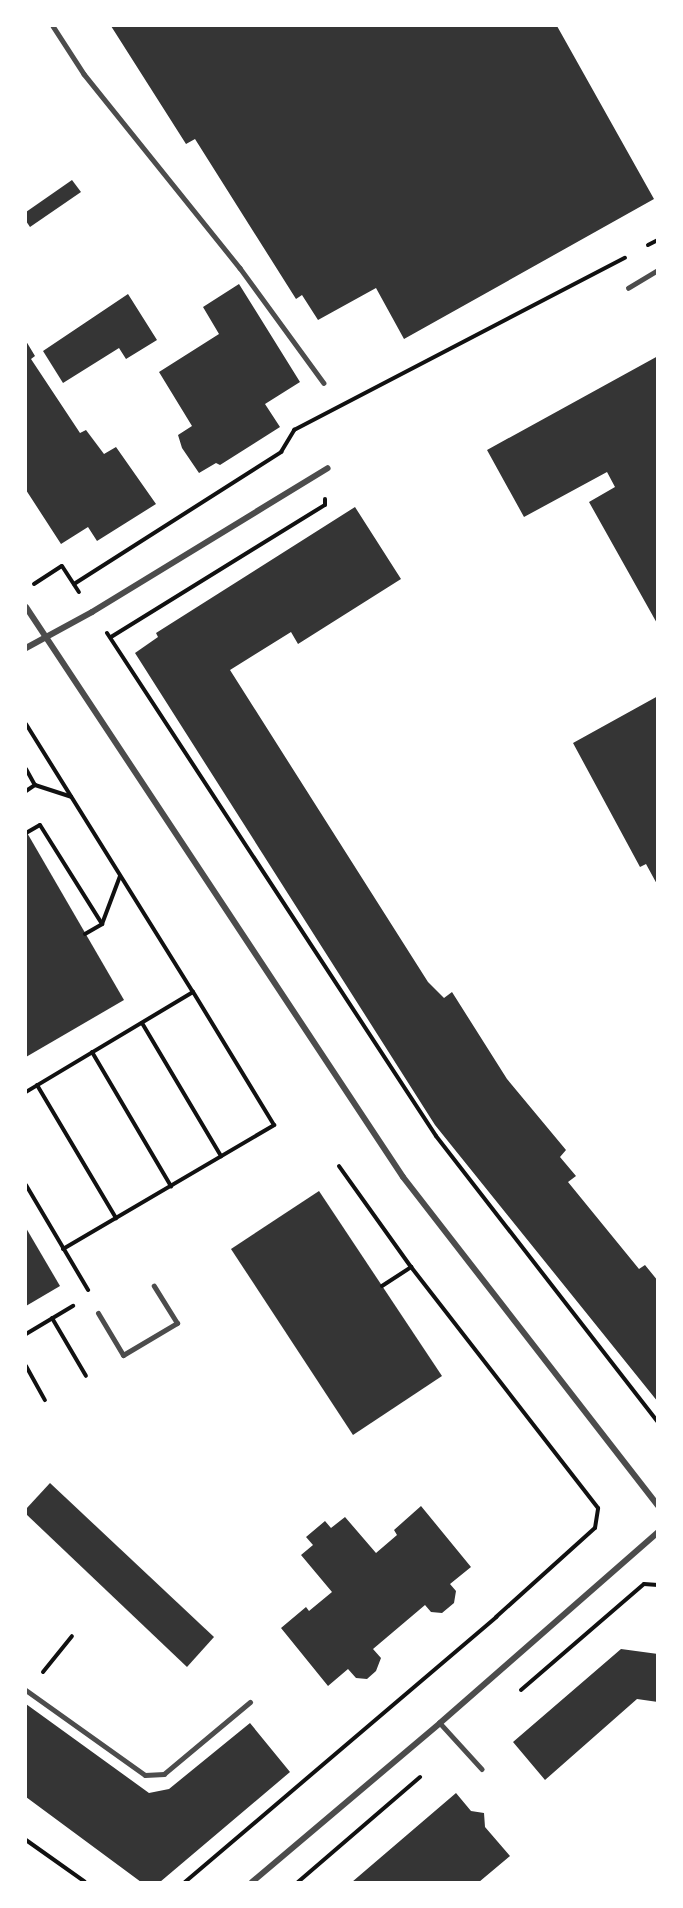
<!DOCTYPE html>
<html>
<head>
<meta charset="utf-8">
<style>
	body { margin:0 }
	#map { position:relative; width:683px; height:1908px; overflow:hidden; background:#fff; font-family:"Nunito Sans",sans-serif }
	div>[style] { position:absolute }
	.building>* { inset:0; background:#353535 }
	.path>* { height:4px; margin:-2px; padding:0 2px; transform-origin:2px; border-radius:2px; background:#111 }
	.service>* { height:4.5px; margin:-2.25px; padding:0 2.25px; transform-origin:2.25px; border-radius:2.25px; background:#4c4c4c }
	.pedestrian>* { height:5px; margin:-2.5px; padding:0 2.5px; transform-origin:2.5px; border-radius:2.5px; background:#4c4c4c }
	.minor>* { height:6px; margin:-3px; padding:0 3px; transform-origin:3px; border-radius:3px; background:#4c4c4c }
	span { translate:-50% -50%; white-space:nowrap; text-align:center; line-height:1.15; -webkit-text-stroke:6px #fff; paint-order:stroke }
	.frame { position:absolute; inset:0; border:27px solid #fff; pointer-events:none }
</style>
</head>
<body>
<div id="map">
	<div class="building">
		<i style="clip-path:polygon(111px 26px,557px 26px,654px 199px,404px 339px,376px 288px,318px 320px,302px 295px,296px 299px,195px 139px,186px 144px)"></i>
		<i style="clip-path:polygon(72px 180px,81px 192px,30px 227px,26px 221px,26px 212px)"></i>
		<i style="clip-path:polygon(239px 284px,300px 382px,265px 404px,280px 427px,220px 465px,216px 463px,199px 473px,182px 448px,178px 435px,192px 426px,159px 372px,219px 334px,203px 307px)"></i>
		<i style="clip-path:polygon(128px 294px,157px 340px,126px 359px,119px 348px,63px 383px,43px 351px)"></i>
		<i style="clip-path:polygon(26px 341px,35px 356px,31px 359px,80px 433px,86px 430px,104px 454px,116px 447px,156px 504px,97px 541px,88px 527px,61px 544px,26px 490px)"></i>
		<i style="clip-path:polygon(658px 356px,658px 625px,589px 502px,615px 487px,607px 472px,524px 517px,487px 450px)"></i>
		<i style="clip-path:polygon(355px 507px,401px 579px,298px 644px,291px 632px,230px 670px,428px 982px,444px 998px,452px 992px,507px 1079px,566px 1150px,560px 1157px,576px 1176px,568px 1182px,639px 1269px,645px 1265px,658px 1281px,658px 1402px,435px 1125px,135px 653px,158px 637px,156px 633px)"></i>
		<i style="clip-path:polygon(658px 696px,658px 886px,646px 864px,640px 867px,573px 743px)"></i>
		<i style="clip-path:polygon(26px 831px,124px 1000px,26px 1057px)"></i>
		<i style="clip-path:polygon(319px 1191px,442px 1376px,353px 1435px,231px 1249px)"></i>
		<i style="clip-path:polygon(26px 1228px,60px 1286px,26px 1306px)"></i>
		<i style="clip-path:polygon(50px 1483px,214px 1637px,187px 1667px,26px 1514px,26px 1509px)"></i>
		<i style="clip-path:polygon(421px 1506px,471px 1567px,450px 1584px,456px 1591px,454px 1603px,442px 1613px,431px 1612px,425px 1605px,373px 1649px,381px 1658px,376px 1671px,367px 1679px,356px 1678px,348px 1669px,328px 1686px,281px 1628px,306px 1607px,309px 1611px,332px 1592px,301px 1555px,313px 1545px,306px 1537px,325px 1521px,331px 1528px,345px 1517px,376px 1553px,397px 1535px,394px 1530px)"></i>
		<i style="clip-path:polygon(621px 1649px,658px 1654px,658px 1702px,637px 1699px,545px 1780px,513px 1742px)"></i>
		<i style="clip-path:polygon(26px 1704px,149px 1793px,169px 1789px,250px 1723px,290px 1772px,160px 1882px,141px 1882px,26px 1797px)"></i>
		<i style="clip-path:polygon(456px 1793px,471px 1811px,484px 1813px,485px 1827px,510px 1856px,479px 1882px,352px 1882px)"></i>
	</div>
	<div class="path">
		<i style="left:648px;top:245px;width:11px;rotate:-27deg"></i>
		<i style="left:34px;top:584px;width:33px;rotate:-33deg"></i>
		<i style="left:62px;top:566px;width:31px;rotate:57deg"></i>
		<i style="left:74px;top:584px;width:246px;rotate:-32.5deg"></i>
		<i style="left:281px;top:452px;width:26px;rotate:-59deg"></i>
		<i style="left:294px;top:430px;width:373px;rotate:-27.5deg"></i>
		<i style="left:107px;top:633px;width:601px;rotate:56.81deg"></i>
		<i style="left:436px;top:1136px;width:362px;rotate:52.2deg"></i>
		<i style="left:111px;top:637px;width:251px;rotate:-31.7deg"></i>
		<i style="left:325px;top:505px;width:6px;rotate:-90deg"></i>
		<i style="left:26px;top:724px;width:316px;rotate:58.1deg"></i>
		<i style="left:193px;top:992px;width:195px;rotate:149.1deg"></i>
		<i style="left:26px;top:769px;width:18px;rotate:61deg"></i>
		<i style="left:35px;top:785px;width:38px;rotate:18deg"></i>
		<i style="left:26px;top:791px;width:11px;rotate:-34deg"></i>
		<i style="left:26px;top:833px;width:16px;rotate:-30deg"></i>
		<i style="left:40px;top:825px;width:117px;rotate:57.9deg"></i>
		<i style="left:85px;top:934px;width:20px;rotate:-30deg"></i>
		<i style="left:102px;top:924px;width:51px;rotate:-69.4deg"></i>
		<i style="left:142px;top:1023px;width:155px;rotate:59.3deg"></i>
		<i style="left:92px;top:1052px;width:156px;rotate:59.5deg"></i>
		<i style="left:37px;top:1085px;width:155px;rotate:59.3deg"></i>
		<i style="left:26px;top:1185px;width:122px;rotate:59.4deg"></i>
		<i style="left:63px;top:1249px;width:245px;rotate:-30.4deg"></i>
		<i style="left:274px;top:1125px;width:156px;rotate:-121.3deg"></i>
		<i style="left:382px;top:1286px;width:35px;rotate:-33deg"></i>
		<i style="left:52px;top:1318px;width:67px;rotate:59.6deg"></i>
		<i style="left:26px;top:1334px;width:55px;rotate:-30.8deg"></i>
		<i style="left:26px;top:1366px;width:39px;rotate:61deg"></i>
		<i style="left:43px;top:1672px;width:46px;rotate:-51.1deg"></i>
		<i style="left:521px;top:1690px;width:162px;rotate:-40.8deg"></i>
		<i style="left:644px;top:1584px;width:14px;rotate:4deg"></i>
		<i style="left:26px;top:1840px;width:72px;rotate:35.4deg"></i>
		<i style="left:185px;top:1882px;width:409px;rotate:-40.4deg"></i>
		<i style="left:496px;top:1617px;width:133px;rotate:-42deg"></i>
		<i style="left:595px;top:1528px;width:20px;rotate:-81deg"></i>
		<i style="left:598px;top:1508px;width:305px;rotate:-127.8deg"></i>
		<i style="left:411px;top:1267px;width:124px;rotate:-125.5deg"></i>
		<i style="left:298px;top:1882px;width:161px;rotate:-40.7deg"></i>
	</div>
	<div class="service">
		<i style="left:53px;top:26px;width:57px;rotate:57.1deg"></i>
		<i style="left:84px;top:74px;width:249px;rotate:51.2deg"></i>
		<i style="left:240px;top:268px;width:142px;rotate:53.9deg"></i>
		<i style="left:628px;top:288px;width:35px;rotate:-31deg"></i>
		<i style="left:26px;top:1690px;width:146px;rotate:35.5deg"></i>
		<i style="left:145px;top:1775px;width:19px;rotate:-3deg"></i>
		<i style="left:164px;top:1774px;width:112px;rotate:-39.9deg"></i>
		<i style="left:440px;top:1723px;width:62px;rotate:47.6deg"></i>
	</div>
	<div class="pedestrian">
		<i style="left:98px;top:1313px;width:49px;rotate:59.2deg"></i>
		<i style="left:123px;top:1355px;width:63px;rotate:-30.7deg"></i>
		<i style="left:177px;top:1323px;width:44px;rotate:-121.9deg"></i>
	</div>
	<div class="minor">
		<i style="left:26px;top:607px;width:683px;rotate:56.52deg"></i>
		<i style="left:403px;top:1177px;width:416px;rotate:52.2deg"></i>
		<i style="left:26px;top:648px;width:75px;rotate:-28.6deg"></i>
		<i style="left:92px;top:612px;width:276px;rotate:-31.4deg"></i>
		<i style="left:252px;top:1882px;width:246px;rotate:-40.2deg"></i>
		<i style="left:440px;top:1723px;width:290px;rotate:-41.2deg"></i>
	</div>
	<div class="frame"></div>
</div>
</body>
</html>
